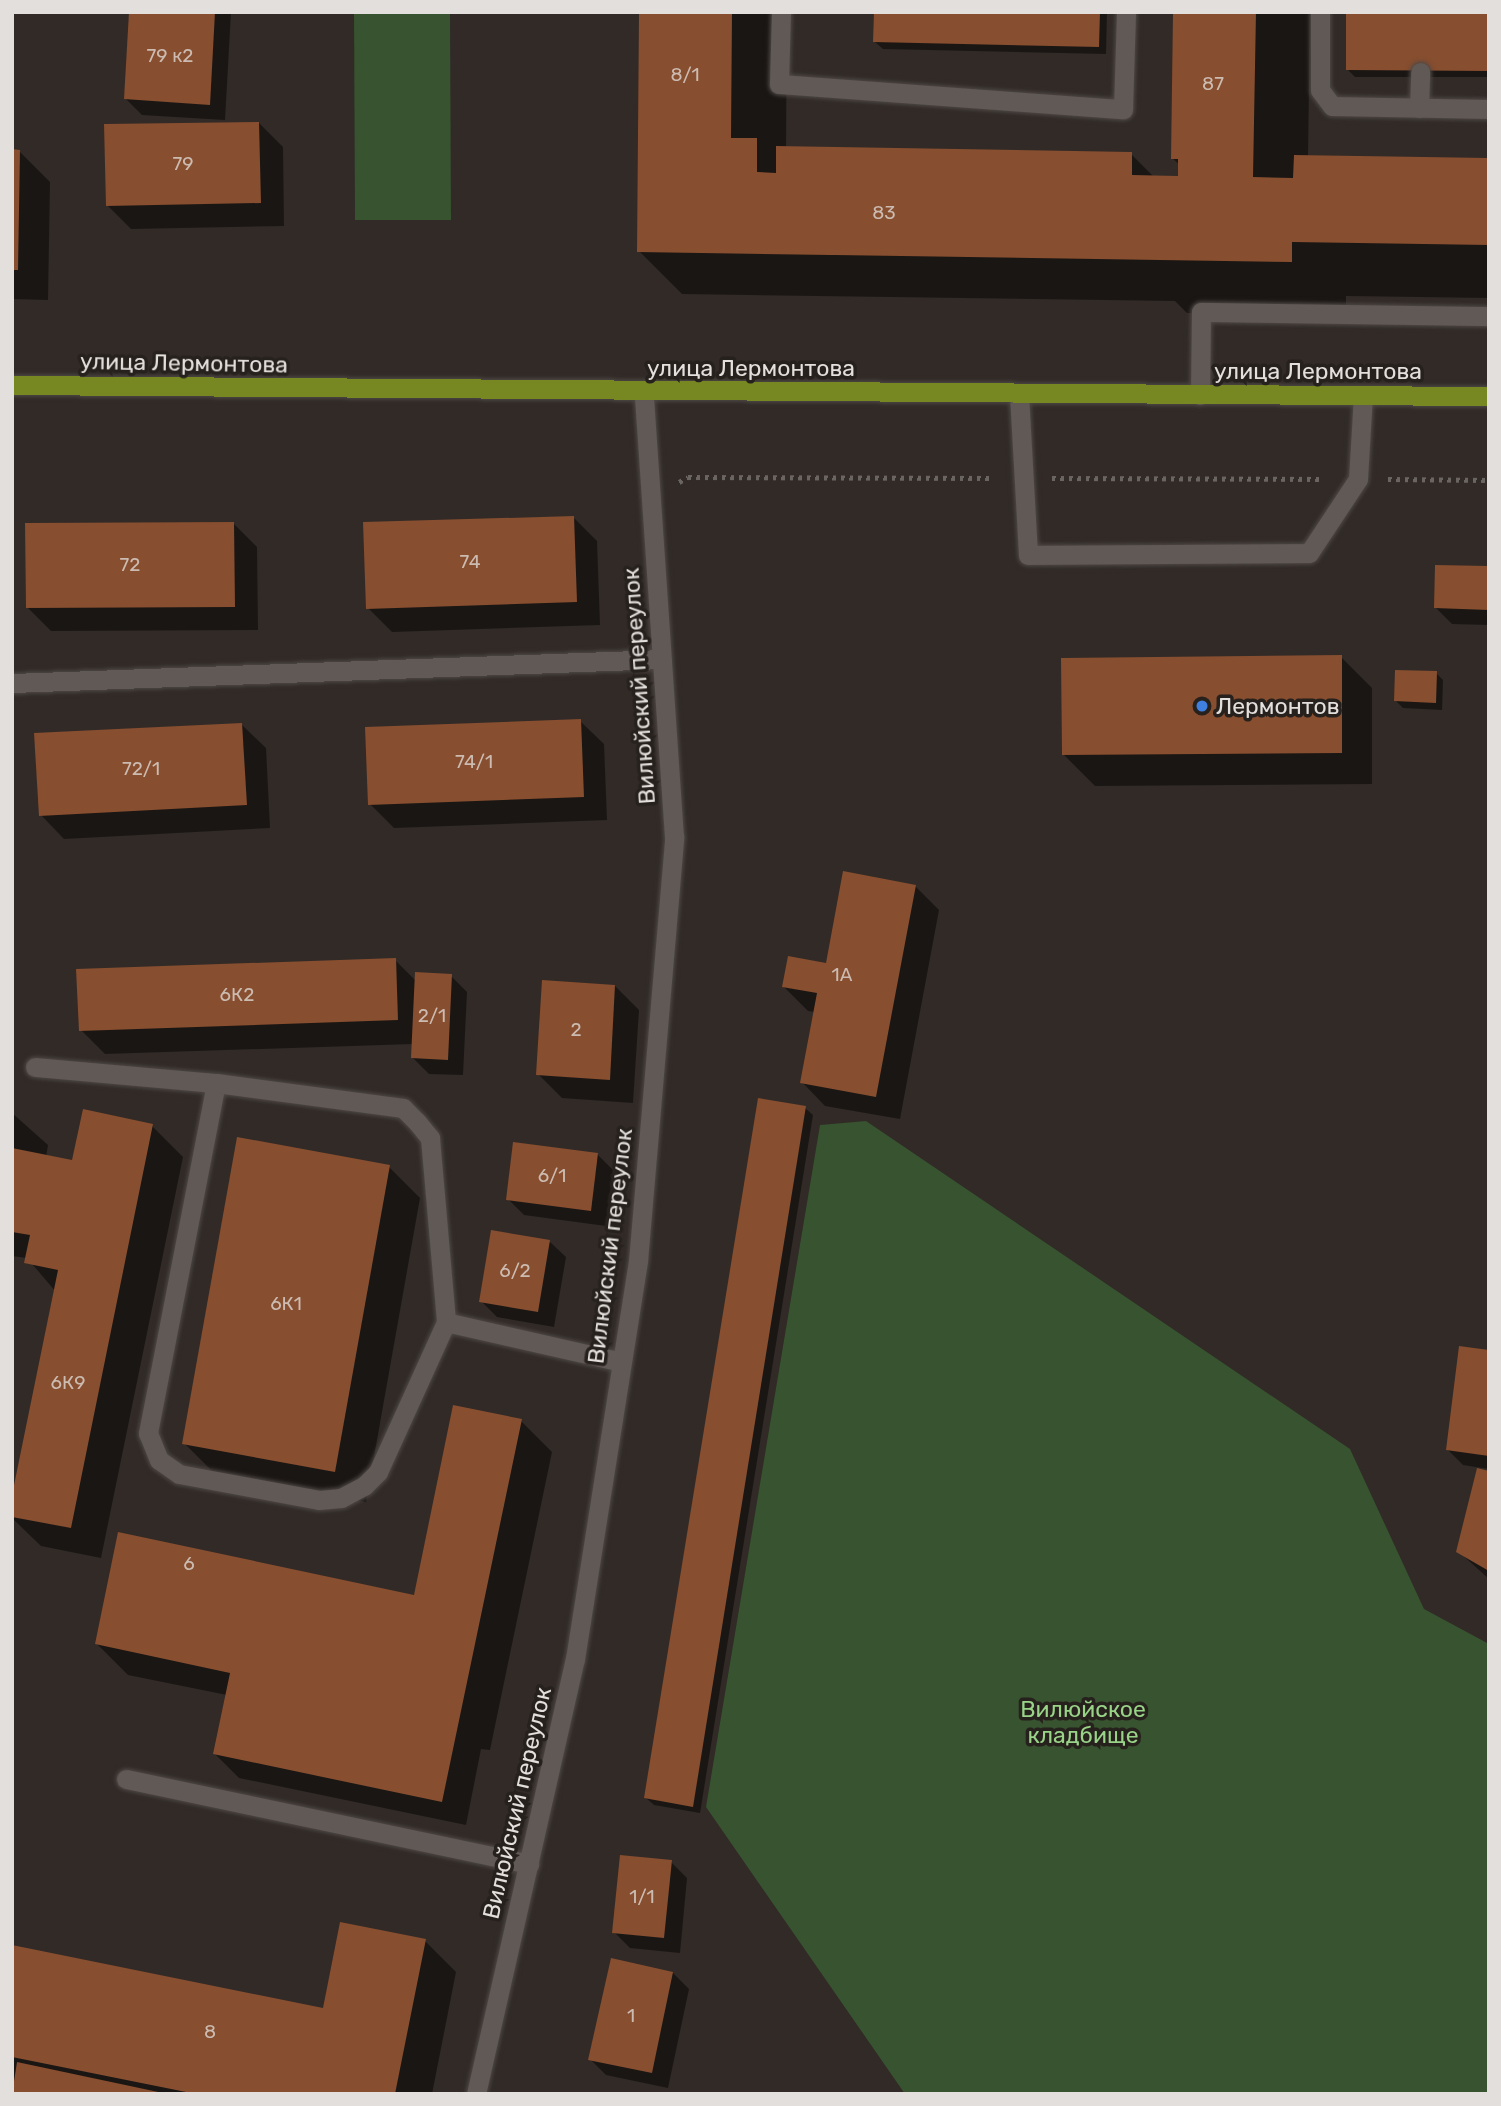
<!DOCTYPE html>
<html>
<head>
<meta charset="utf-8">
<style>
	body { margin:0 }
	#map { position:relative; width:1501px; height:2106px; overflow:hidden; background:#312a27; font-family:Rubik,sans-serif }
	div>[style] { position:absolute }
	.green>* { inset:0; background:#37532f }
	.shadow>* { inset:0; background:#0007 }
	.building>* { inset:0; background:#874e2f }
	.path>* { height:4.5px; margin-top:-2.25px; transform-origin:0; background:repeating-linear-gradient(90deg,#6b6562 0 3.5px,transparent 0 8.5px) }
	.roads { filter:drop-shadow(0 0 2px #4e4845) drop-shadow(0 0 2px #4e4845) }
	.service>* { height:19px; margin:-9.5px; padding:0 9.5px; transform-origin:9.5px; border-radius:9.5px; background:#615955 }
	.minor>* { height:19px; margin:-9.5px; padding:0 9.5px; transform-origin:9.5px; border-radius:9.5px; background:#615955 }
	.primary>* { height:19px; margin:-9.5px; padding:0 9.5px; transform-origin:9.5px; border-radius:9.5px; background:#782 }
	.dots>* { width:19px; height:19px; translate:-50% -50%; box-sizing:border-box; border:4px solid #27211d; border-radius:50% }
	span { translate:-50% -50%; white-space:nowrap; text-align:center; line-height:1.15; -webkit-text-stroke:7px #27211d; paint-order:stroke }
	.number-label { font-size:19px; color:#ccbbb1 }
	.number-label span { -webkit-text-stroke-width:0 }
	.street-label { font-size:23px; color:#e3dfdc }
	.poi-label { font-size:23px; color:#e3dfdc }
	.left { translate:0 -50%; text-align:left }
	.park-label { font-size:23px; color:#98d388 }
	.frame { position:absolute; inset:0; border:14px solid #e3dfdc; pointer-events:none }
</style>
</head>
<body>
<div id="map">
	<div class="green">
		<i style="clip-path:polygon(354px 12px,450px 12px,451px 220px,355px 220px)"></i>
		<i style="clip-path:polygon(866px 1121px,1350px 1449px,1424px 1609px,1489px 1644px,1489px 2094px,905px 2094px,706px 1807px,820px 1125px)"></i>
	</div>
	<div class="shadow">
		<i style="clip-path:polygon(131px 12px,231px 12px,225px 120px,142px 115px,126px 99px)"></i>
		<i style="clip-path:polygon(641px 12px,787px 12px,786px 148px,1131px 154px,1154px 177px,1180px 178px,1180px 165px,1172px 158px,1175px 12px,1310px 12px,1308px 157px,1489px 160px,1489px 298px,1346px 296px,1346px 316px,1187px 313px,1175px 301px,682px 294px,639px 251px)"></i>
		<i style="clip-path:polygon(876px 12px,1107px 12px,1106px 54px,883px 49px,875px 42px)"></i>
		<i style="clip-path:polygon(1489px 12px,1489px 77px,1355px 77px,1348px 70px)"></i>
		<i style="clip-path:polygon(259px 123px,283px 147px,284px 226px,131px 229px,107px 205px)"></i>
		<i style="clip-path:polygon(12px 151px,19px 151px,50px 182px,48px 300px,12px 299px)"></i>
		<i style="clip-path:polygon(573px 517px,597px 541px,600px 625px,392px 632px,368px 608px)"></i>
		<i style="clip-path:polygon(234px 524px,257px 547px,258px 630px,51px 631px,27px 607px)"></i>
		<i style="clip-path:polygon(1489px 568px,1489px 625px,1452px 624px,1436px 608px)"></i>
		<i style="clip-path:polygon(1341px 657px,1372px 688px,1372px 784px,1095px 786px,1064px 755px)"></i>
		<i style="clip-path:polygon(1436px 673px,1443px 680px,1442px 710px,1403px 708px,1396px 701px)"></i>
		<i style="clip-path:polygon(580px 721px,604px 744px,607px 820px,394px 828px,370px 804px)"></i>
		<i style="clip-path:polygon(242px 725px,266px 748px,270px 828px,64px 839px,41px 815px)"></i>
		<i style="clip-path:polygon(915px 886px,939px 910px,900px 1119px,825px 1106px,802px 1082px,815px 1012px,808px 1011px,784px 987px,827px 965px)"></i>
		<i style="clip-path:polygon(395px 960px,417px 982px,451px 976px,467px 992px,463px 1075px,429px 1074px,413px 1058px,413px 1044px,105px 1054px,81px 1030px)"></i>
		<i style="clip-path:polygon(615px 986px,639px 1010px,633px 1103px,562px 1098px,538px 1074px)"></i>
		<i style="clip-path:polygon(805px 1108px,813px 1115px,700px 1813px,654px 1805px,646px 1798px)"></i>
		<i style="clip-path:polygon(12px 1113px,48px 1145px,46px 1157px,73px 1162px,152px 1126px,183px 1157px,101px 1558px,41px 1546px,12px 1518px,56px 1292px,27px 1258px,12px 1256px)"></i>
		<i style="clip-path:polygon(597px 1154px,613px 1170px,606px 1226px,524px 1215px,508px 1199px)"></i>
		<i style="clip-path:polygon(389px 1167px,420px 1198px,366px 1502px,215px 1474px,184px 1443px)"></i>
		<i style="clip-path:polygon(550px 1242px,566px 1257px,554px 1327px,497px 1317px,481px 1301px)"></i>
		<i style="clip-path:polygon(1489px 1352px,1489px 1469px,1463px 1465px,1447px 1449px)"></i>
		<i style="clip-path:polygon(521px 1421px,552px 1452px,490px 1750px,481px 1749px,466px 1825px,239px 1778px,215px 1754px,227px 1695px,128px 1675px,97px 1644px,415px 1597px)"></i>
		<i style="clip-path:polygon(1489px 1473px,1489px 1579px,1458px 1551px)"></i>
		<i style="clip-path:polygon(671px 1862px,687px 1878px,680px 1953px,630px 1948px,614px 1932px)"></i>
		<i style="clip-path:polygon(425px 1941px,456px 1972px,432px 2094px,12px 2094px,12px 1947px,325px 2010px)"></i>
		<i style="clip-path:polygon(673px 1973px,689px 1989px,668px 2088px,606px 2075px,590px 2059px)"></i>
	</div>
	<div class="building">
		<i style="clip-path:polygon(129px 12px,215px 12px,210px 105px,124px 99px)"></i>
		<i style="clip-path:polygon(639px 12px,732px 12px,731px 138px,757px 138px,757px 172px,776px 173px,776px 146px,1132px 152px,1132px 175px,1178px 176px,1178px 159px,1171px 159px,1173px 12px,1256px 12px,1253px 177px,1293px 178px,1294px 155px,1489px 158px,1489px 245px,1292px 242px,1292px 262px,637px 252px)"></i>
		<i style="clip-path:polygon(874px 12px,1100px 12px,1099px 47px,873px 42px)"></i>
		<i style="clip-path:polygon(1346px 12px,1489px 12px,1489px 71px,1346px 70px)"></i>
		<i style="clip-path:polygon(259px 122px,261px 203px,106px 206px,104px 124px)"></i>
		<i style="clip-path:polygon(12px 149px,20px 150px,18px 270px,12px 270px)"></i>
		<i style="clip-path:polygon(574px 516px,577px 602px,366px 609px,363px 522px)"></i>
		<i style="clip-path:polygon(234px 522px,235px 607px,26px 608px,25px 523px)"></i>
		<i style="clip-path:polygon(1435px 565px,1489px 566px,1489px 610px,1434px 608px)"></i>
		<i style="clip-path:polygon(1342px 655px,1342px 753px,1062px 755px,1061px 658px)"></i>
		<i style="clip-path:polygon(1395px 670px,1437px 671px,1436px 703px,1394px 701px)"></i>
		<i style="clip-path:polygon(581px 719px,584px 797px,368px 805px,365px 727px)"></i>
		<i style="clip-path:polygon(242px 723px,247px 805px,39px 816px,34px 733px)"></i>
		<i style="clip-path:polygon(843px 871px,916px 885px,876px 1097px,800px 1083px,817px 993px,782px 987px,788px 956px,826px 963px)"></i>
		<i style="clip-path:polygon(396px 958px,398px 1020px,79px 1031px,76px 969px)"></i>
		<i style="clip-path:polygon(415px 972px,452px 974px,448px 1060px,411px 1058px)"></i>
		<i style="clip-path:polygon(542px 980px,615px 985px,610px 1080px,536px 1075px)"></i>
		<i style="clip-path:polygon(758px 1098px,806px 1106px,693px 1807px,644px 1798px)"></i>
		<i style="clip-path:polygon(83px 1109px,153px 1124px,71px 1528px,12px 1517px,12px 1495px,58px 1270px,24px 1263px,30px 1235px,12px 1232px,12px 1148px,72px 1160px)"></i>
		<i style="clip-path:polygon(237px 1137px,390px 1165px,335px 1472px,182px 1444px)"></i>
		<i style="clip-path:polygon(513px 1142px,598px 1153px,591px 1211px,506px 1200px)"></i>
		<i style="clip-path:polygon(491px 1230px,550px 1240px,538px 1312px,479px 1302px)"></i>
		<i style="clip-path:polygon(1459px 1346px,1489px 1350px,1489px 1456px,1446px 1450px)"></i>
		<i style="clip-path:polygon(453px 1405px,522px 1419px,442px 1802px,213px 1754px,230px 1673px,95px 1644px,118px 1532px,414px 1595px)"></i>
		<i style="clip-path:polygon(1477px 1468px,1489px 1471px,1489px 1571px,1456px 1552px)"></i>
		<i style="clip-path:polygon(620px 1855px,672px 1860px,664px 1938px,612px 1933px)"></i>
		<i style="clip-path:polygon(340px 1922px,426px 1939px,395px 2094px,196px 2094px,12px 2057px,12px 1945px,323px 2008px)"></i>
		<i style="clip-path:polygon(611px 1958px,673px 1972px,652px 2073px,588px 2060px)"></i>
		<i style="clip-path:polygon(17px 2062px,163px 2093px,163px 2094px,12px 2094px)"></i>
	</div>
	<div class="path">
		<i style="left:1052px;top:478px;width:271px;rotate:0.2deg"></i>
		<i style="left:1388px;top:479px;width:101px;rotate:0.6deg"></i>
		<i style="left:679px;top:482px;width:10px;rotate:-29deg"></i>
		<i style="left:688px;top:477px;width:306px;rotate:0.2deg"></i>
	</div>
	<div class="roads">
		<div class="service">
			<i style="left:781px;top:12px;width:72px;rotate:91.6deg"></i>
			<i style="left:779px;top:84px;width:345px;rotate:4.2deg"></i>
			<i style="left:1123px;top:109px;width:97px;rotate:-88.2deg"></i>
			<i style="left:1320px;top:12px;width:78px;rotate:90deg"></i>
			<i style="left:1320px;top:90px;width:20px;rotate:53deg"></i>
			<i style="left:1332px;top:106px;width:157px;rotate:1.1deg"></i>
			<i style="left:1419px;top:108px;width:36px;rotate:-88deg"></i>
			<i style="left:1019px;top:394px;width:161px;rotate:86.8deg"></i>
			<i style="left:1028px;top:555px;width:281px;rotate:-0.4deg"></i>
			<i style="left:1309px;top:553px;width:89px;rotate:-56.5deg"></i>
			<i style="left:1358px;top:479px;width:84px;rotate:-86.6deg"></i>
			<i style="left:1200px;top:395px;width:83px;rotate:-89.3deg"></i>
			<i style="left:1201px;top:312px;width:288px;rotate:0.8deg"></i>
			<i style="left:12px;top:683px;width:650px;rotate:-2.11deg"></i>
			<i style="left:35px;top:1067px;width:182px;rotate:5.1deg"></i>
			<i style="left:216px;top:1083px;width:357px;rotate:101deg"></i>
			<i style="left:148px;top:1433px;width:29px;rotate:68deg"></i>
			<i style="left:159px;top:1460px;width:24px;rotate:35deg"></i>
			<i style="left:179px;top:1474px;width:142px;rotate:10.5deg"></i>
			<i style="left:319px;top:1500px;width:22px;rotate:-5deg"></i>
			<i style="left:341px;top:1498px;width:26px;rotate:-28deg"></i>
			<i style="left:364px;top:1486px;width:20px;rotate:-45deg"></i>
			<i style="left:378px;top:1472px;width:165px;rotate:-65.6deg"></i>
			<i style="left:446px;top:1322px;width:180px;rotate:12.8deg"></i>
			<i style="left:216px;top:1083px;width:189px;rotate:7.6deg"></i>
			<i style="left:403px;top:1108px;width:20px;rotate:45deg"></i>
			<i style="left:417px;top:1122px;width:21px;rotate:51deg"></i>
			<i style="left:430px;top:1138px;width:185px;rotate:85deg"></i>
			<i style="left:126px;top:1779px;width:412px;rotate:11.9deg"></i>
		</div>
		<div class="minor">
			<i style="left:476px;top:2094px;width:446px;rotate:-77.2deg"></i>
			<i style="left:575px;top:1659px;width:403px;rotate:-81deg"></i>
			<i style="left:638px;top:1261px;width:426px;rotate:-85.1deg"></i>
			<i style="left:674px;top:837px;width:446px;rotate:-93.9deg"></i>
		</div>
		<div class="primary">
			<i style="left:12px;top:385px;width:1477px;rotate:0.43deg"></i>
		</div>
	</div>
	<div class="dots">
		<i style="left:1202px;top:706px;background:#3f7fe0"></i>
	</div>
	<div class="number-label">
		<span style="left:170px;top:56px">79 к2</span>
		<span style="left:685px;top:75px">8/1</span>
		<span style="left:1213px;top:84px">87</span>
		<span style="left:183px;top:164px">79</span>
		<span style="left:884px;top:213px">83</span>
		<span style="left:470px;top:562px">74</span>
		<span style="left:130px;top:565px">72</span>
		<span style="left:474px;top:762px">74/1</span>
		<span style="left:141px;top:769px">72/1</span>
		<span style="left:842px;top:975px">1А</span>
		<span style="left:237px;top:995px">6К2</span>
		<span style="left:432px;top:1016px">2/1</span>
		<span style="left:576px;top:1030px">2</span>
		<span style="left:552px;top:1176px">6/1</span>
		<span style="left:515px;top:1271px">6/2</span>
		<span style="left:286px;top:1304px">6К1</span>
		<span style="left:68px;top:1383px">6К9</span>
		<span style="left:189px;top:1564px">6</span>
		<span style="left:642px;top:1897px">1/1</span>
		<span style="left:631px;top:2016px">1</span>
		<span style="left:210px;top:2032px">8</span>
	</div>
	<div class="street-label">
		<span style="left:184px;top:363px;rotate:1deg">улица Лермонтова</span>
		<span style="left:751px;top:368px">улица Лермонтова</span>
		<span style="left:1318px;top:371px">улица Лермонтова</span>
		<span style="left:639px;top:686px;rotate:-94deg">Вилюйский переулок</span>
		<span style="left:610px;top:1246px;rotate:-83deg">Вилюйский переулок</span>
		<span style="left:517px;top:1803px;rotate:-77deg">Вилюйский переулок</span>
	</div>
	<div class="poi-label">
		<span class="left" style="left:1216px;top:706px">Лермонтов</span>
	</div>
	<div class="park-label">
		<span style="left:1083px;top:1722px">Вилюйское<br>кладбище</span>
	</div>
	<div class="frame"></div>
</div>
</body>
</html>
